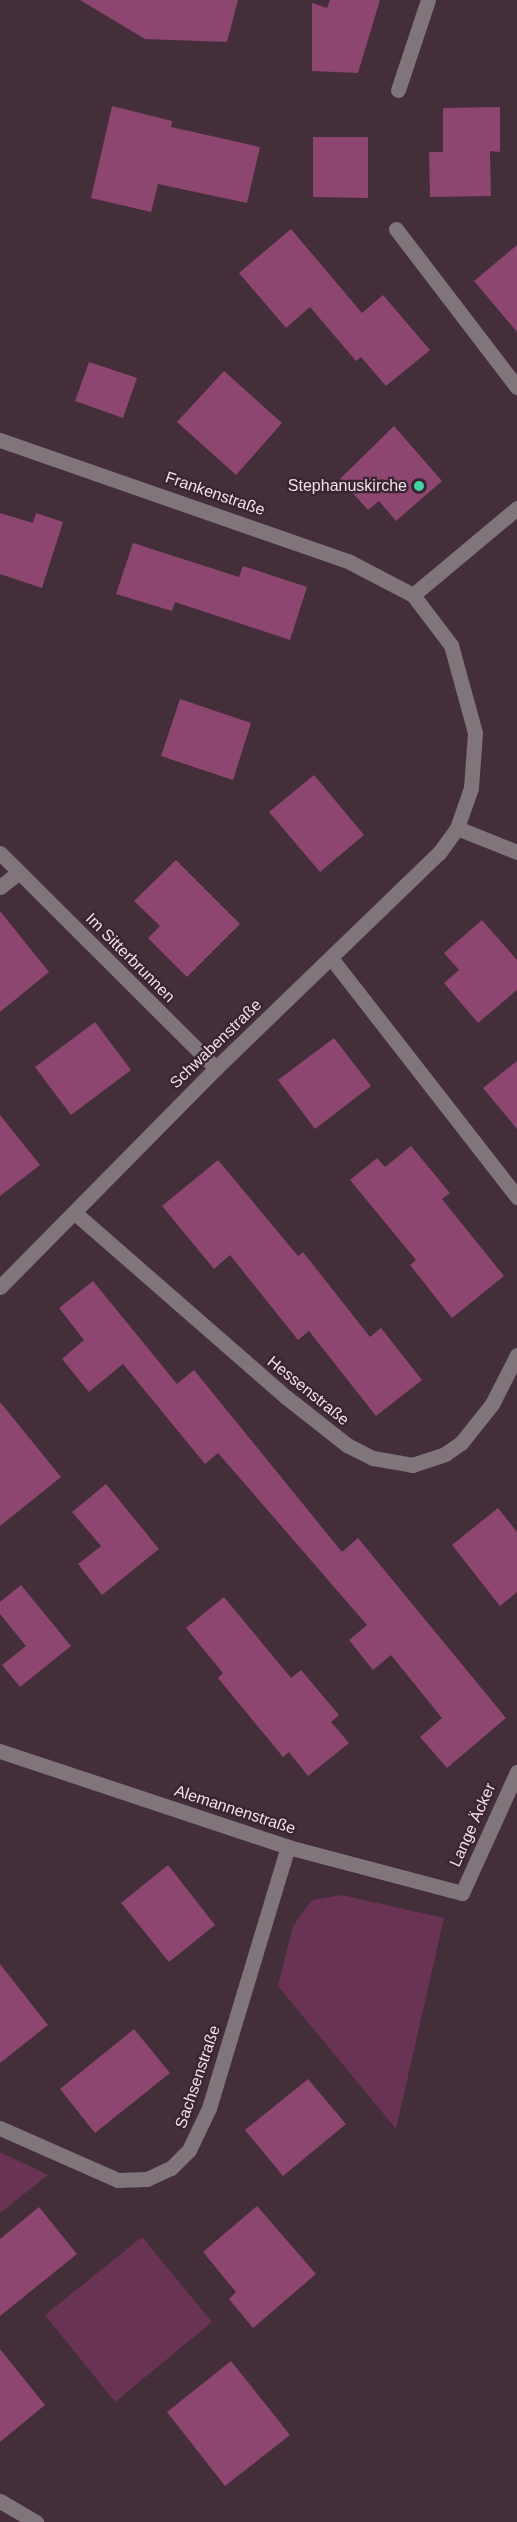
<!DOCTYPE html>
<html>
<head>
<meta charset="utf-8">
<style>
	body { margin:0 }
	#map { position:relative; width:517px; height:2522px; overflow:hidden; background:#432e3a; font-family:Arial,sans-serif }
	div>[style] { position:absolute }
	.green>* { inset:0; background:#693353 }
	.building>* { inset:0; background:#8c466f }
	.minor>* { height:15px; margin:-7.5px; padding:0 7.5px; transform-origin:7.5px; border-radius:7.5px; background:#80757b }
	.dots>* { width:16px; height:16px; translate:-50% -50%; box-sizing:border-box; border:3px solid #392430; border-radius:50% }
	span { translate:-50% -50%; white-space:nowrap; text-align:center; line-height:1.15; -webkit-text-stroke:4.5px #392430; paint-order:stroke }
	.poi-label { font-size:16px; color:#efe1e8 }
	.right { translate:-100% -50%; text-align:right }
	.street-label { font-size:16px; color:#efe1e8 }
</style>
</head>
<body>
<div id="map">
	<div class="green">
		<i style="clip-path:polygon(342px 1895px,444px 1918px,396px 2129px,278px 1986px,293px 1926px,312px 1900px)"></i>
		<i style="clip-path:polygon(0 2152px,48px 2175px,0 2213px)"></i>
		<i style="clip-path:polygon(142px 2237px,212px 2322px,115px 2402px,45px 2315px)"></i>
	</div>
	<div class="building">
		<i style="clip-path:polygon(80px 0,238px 0,227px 42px,145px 39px)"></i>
		<i style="clip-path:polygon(330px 0,380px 0,358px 73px,312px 71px,312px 3px,327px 8px)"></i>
		<i style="clip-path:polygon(112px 106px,172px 121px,171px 127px,260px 147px,247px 203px,158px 184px,151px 212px,91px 198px)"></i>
		<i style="clip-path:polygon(500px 107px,500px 152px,490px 151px,491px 196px,430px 197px,429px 152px,443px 152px,443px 108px)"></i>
		<i style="clip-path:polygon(313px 137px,368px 137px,368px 198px,313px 197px)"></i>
		<i style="clip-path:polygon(291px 229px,362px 313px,383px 295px,430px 350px,386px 386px,361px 357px,356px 361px,310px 307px,286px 328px,239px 273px)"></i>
		<i style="clip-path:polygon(517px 245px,517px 332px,474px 281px)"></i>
		<i style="clip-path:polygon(89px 362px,137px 378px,123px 418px,75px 401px)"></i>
		<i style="clip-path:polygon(224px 371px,282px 423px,236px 475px,177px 422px)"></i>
		<i style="clip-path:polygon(394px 426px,442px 481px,396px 521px,379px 501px,368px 510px,340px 479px)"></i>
		<i style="clip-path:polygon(0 513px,33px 523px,36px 513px,63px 522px,42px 588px,0 574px)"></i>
		<i style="clip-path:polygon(133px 543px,239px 577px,243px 566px,307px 587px,290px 640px,175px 602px,172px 611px,116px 594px)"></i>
		<i style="clip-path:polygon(180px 699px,251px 723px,233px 780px,161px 756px)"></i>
		<i style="clip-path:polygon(314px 775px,364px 835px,320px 872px,269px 812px)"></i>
		<i style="clip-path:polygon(176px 860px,240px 924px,187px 977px,148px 938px,160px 926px,134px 901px)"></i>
		<i style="clip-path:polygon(0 911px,49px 972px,0 1012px)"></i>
		<i style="clip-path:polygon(482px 920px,517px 960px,517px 990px,478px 1023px,444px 983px,459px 970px,444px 953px)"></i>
		<i style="clip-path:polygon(95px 1022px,131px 1070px,71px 1115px,35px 1067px)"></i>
		<i style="clip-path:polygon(334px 1038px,371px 1086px,315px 1129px,278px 1080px)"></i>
		<i style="clip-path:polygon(517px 1061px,517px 1129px,483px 1088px)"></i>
		<i style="clip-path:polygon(0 1115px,40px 1165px,0 1196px)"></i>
		<i style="clip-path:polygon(411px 1146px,450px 1193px,442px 1199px,504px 1276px,452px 1318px,410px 1265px,416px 1260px,350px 1180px,377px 1158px,385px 1167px)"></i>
		<i style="clip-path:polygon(218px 1160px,298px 1256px,303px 1252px,370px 1337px,381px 1328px,422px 1380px,376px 1416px,309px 1331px,298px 1340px,230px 1255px,214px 1269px,162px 1206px)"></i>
		<i style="clip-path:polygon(93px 1281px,177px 1384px,194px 1370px,342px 1552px,358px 1538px,506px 1718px,447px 1768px,420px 1737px,442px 1718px,391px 1655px,373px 1670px,349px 1640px,367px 1625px,218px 1453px,205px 1464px,123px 1364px,89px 1392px,62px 1359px,84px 1340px,59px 1308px)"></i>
		<i style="clip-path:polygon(0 1402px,61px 1477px,0 1526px)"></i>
		<i style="clip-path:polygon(106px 1484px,159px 1549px,102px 1595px,78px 1564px,101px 1546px,72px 1512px)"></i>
		<i style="clip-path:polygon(498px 1508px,517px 1532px,517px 1592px,500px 1606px,452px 1545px)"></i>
		<i style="clip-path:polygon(21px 1585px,71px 1646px,20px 1687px,2px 1665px,26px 1646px,0 1614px,0 1602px)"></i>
		<i style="clip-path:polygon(224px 1597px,291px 1678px,301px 1670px,339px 1715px,331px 1722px,349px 1743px,308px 1776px,289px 1752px,283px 1757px,218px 1678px,223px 1673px,186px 1628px)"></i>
		<i style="clip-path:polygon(168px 1865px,215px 1925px,169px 1962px,121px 1903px)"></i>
		<i style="clip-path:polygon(0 1964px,48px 2025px,0 2063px)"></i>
		<i style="clip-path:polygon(134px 2029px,170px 2073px,95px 2133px,60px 2089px)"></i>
		<i style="clip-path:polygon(308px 2079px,346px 2124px,283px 2176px,245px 2130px)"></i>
		<i style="clip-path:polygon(257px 2206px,316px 2274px,253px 2328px,229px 2299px,236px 2292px,203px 2252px)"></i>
		<i style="clip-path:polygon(39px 2207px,77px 2254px,0 2316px,0 2239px)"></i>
		<i style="clip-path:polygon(0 2349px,45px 2405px,0 2442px)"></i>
		<i style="clip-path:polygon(231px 2361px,290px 2435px,225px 2486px,167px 2412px)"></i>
	</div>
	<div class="minor">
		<i style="left:398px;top:90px;width:95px;rotate:-71.6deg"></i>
		<i style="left:396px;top:229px;width:199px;rotate:52.6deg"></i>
		<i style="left:0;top:440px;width:368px;rotate:19.2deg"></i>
		<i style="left:348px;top:561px;width:73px;rotate:27.6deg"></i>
		<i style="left:517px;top:508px;width:136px;rotate:140.1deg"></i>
		<i style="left:413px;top:595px;width:63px;rotate:52.8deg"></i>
		<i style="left:451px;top:645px;width:91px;rotate:74.7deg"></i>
		<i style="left:475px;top:733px;width:55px;rotate:94.2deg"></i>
		<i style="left:471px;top:788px;width:42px;rotate:109.3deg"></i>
		<i style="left:457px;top:828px;width:65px;rotate:21.8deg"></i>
		<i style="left:0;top:853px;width:305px;rotate:44.9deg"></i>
		<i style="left:0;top:887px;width:24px;rotate:-38deg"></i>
		<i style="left:331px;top:958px;width:303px;rotate:52.1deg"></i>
		<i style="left:75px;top:1213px;width:280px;rotate:41.1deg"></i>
		<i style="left:286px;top:1397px;width:78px;rotate:38.2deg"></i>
		<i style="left:347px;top:1445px;width:29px;rotate:27deg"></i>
		<i style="left:373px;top:1458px;width:40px;rotate:10deg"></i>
		<i style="left:412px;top:1465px;width:35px;rotate:-18deg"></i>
		<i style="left:445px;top:1454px;width:19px;rotate:-35deg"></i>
		<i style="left:461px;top:1443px;width:50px;rotate:-51.5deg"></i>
		<i style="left:492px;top:1404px;width:55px;rotate:-63deg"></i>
		<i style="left:0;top:1287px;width:308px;rotate:-45.4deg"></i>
		<i style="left:216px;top:1068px;width:310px;rotate:-44deg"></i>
		<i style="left:439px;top:853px;width:31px;rotate:-54deg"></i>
		<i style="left:0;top:1751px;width:304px;rotate:18.4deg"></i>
		<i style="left:288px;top:1847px;width:180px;rotate:14.8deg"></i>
		<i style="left:462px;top:1893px;width:133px;rotate:-65.6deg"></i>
		<i style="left:0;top:2128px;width:129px;rotate:23.8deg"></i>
		<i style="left:118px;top:2180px;width:29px;rotate:-2deg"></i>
		<i style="left:147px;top:2179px;width:26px;rotate:-25deg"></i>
		<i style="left:171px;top:2168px;width:25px;rotate:-45deg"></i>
		<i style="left:189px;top:2150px;width:47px;rotate:-64.5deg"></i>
		<i style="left:209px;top:2108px;width:273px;rotate:-73.2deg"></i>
		<i style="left:0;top:2501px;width:42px;rotate:30.3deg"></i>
	</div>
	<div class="dots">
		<i style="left:419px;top:486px;background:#42d4a0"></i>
	</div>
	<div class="poi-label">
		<span class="right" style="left:407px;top:486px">Stephanuskirche</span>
	</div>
	<div class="street-label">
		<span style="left:215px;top:494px;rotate:19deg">Frankenstraße</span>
		<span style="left:130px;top:958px;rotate:45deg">Im Sitterbrunnen</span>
		<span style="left:216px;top:1044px;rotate:-44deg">Schwabenstraße</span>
		<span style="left:308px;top:1391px;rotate:39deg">Hessenstraße</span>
		<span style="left:235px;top:1810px;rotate:18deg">Alemannenstraße</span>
		<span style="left:473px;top:1825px;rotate:-66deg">Lange Äcker</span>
		<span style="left:198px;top:2077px;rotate:-71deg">Sachsenstraße</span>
	</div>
</div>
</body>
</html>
